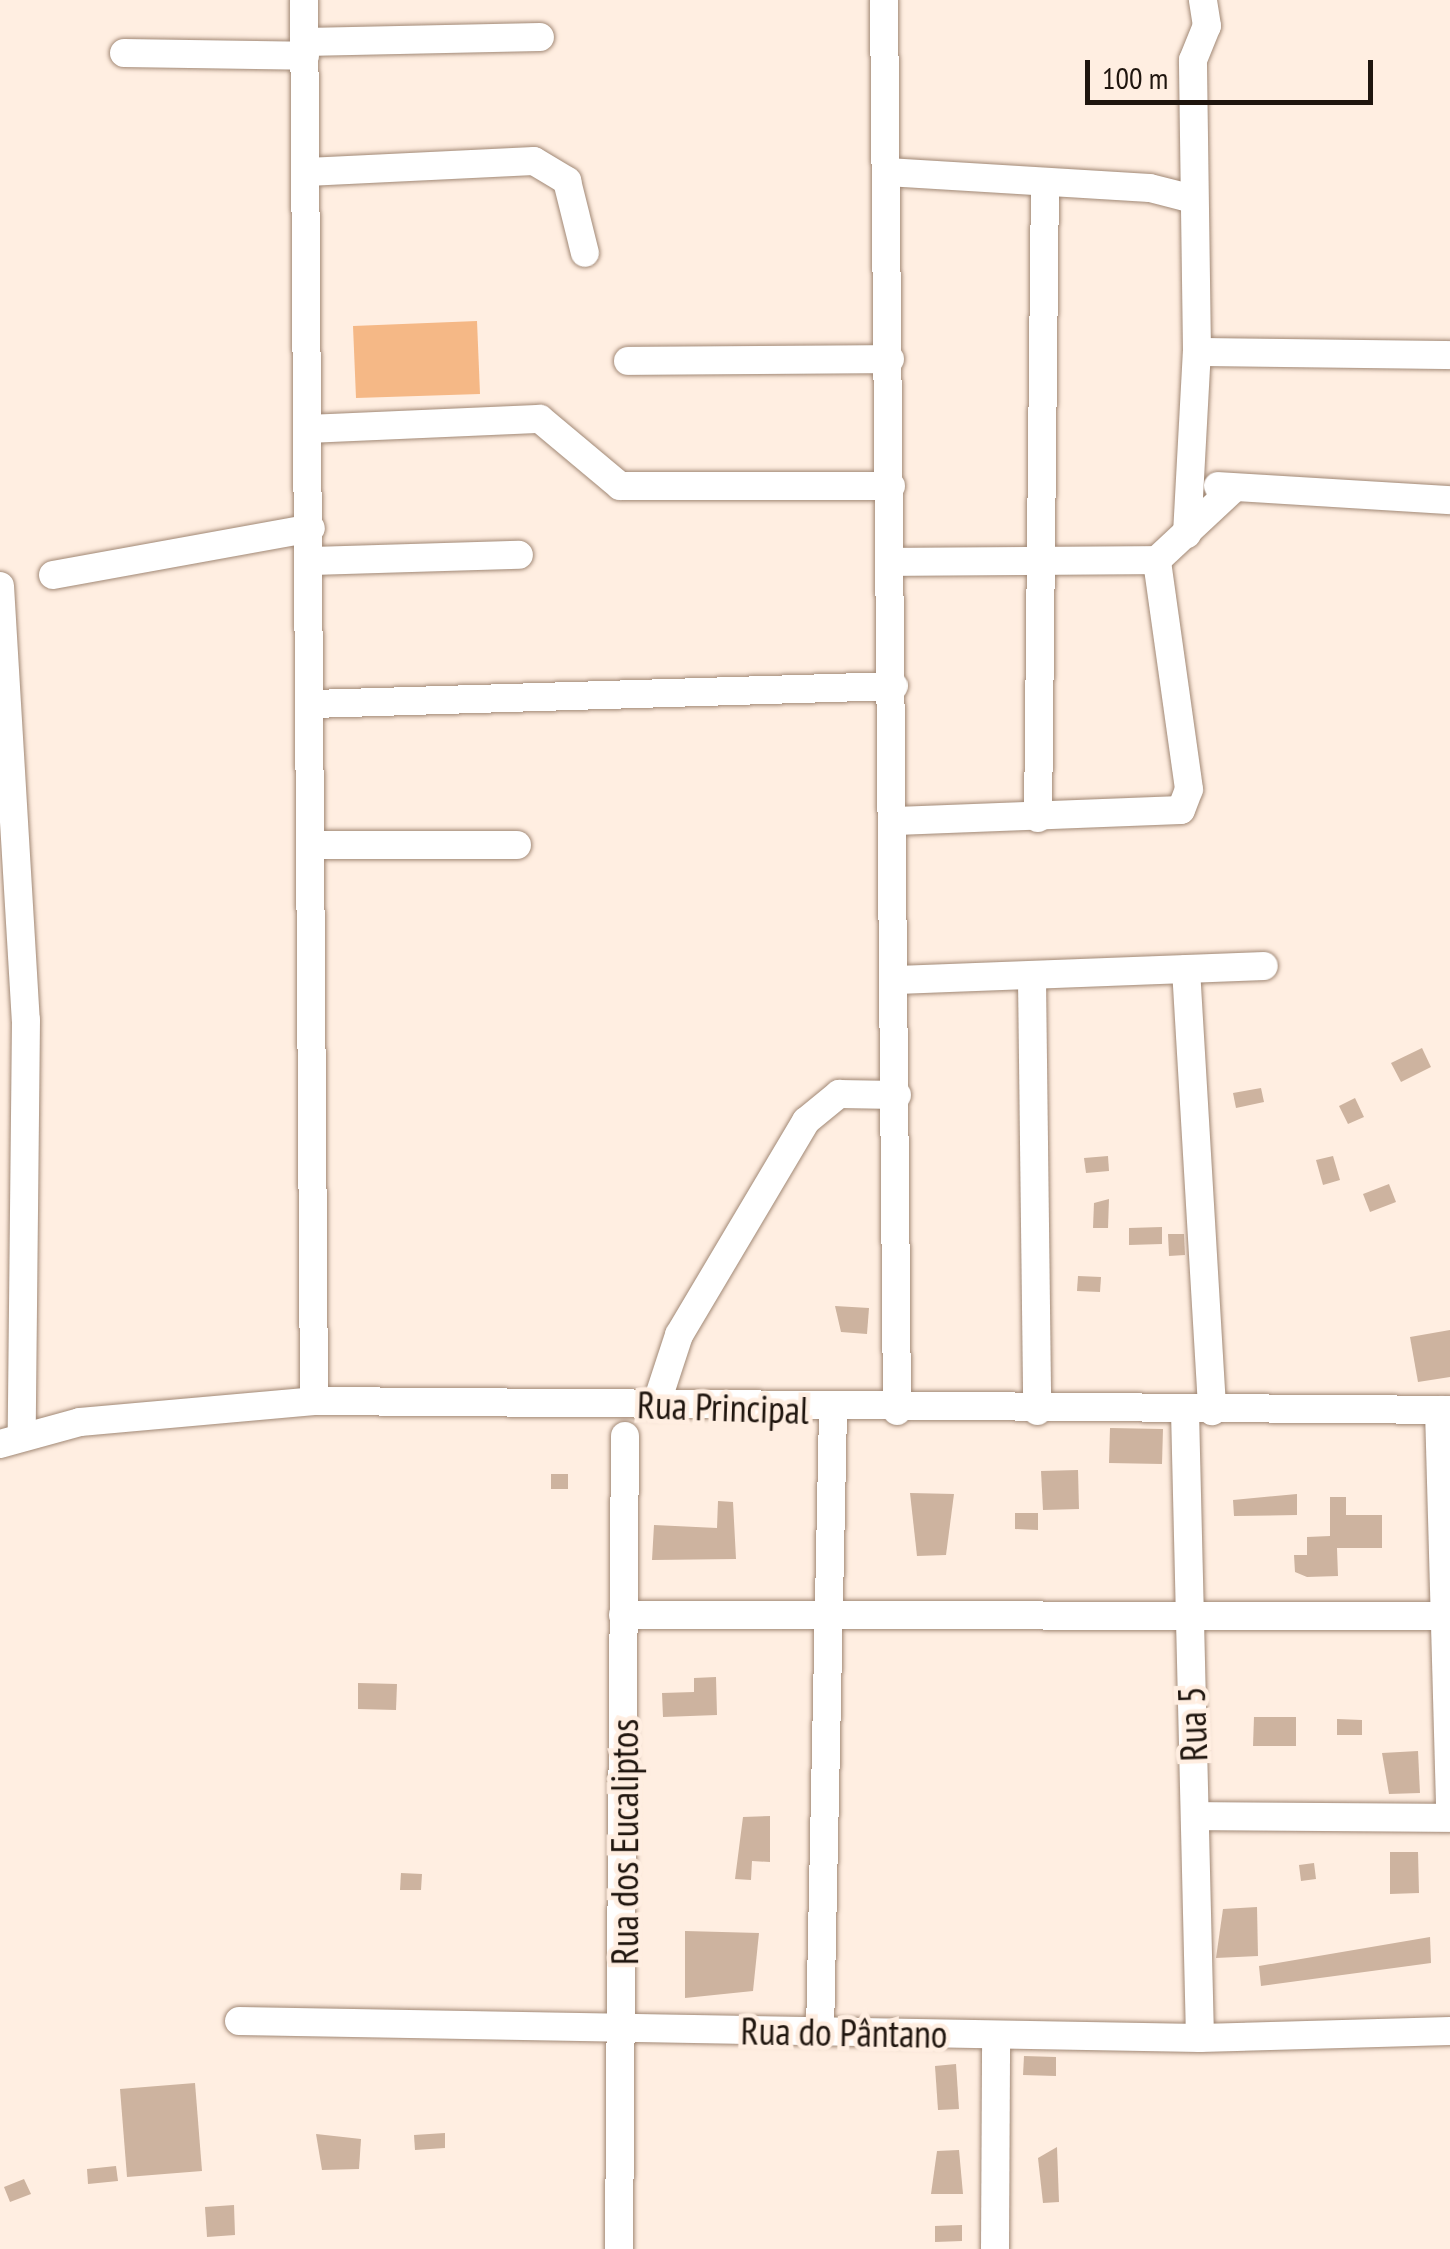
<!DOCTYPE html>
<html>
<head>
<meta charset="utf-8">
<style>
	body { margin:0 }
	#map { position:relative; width:1450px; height:2249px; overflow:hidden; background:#ffeee1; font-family:"PT Sans Narrow",sans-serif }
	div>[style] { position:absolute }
	.green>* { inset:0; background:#f5b886 }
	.building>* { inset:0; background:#cdb39f }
	.roads { filter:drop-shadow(0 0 2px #a18875) drop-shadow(0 0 2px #a18875) }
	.minor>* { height:28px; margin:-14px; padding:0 14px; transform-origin:14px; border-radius:14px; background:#fff }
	span { translate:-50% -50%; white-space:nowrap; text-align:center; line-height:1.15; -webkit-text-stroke:9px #ffeee1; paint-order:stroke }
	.street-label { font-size:38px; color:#1f150e }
	.scale { position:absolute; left:1085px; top:60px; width:288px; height:45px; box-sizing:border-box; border:5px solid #1f150e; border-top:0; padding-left:12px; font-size:30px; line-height:35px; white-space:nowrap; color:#1f150e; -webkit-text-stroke:8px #ffeee1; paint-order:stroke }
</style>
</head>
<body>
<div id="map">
	<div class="green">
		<i style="clip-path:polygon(477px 321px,480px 394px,356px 398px,353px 326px)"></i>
	</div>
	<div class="building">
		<i style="clip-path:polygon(1422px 1048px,1431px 1067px,1401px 1082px,1391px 1063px)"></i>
		<i style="clip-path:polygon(1261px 1088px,1264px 1102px,1236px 1108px,1233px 1093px)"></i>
		<i style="clip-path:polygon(1355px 1098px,1364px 1117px,1348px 1124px,1339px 1106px)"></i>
		<i style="clip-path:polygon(1108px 1156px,1109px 1171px,1086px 1173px,1084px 1158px)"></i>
		<i style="clip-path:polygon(1333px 1156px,1340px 1180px,1323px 1185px,1316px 1160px)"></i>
		<i style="clip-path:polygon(1389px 1184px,1396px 1202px,1370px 1212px,1363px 1194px)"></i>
		<i style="clip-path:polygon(1109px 1199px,1108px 1228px,1093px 1228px,1094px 1203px)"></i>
		<i style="clip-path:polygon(1162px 1227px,1162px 1244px,1129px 1245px,1129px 1228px)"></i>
		<i style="clip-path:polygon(1168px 1234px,1184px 1234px,1185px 1255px,1169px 1256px)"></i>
		<i style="clip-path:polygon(1078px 1276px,1101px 1277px,1100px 1292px,1077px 1291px)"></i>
		<i style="clip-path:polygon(835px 1306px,869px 1308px,867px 1334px,841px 1332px)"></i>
		<i style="clip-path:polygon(1450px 1330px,1450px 1377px,1418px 1382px,1410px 1337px)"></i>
		<i style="clip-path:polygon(1110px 1428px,1163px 1429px,1162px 1464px,1109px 1463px)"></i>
		<i style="clip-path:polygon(1078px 1470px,1079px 1509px,1043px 1510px,1041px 1471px)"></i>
		<i style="clip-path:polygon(551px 1474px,568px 1474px,568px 1489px,551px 1489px)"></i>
		<i style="clip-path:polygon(910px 1493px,954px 1494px,946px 1555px,917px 1556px)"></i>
		<i style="clip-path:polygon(1297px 1494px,1297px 1515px,1234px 1516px,1233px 1500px)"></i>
		<i style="clip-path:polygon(1330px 1497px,1346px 1497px,1346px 1515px,1382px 1515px,1382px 1548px,1337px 1548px,1338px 1576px,1307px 1577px,1295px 1572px,1294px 1555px,1307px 1555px,1307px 1537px,1330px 1536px)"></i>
		<i style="clip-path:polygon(718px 1501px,733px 1502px,736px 1559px,652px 1560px,654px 1525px,717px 1528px)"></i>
		<i style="clip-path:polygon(1015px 1513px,1038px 1513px,1038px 1530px,1015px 1529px)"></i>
		<i style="clip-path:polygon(716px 1677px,717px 1715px,663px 1717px,662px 1693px,694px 1692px,694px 1678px)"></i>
		<i style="clip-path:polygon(358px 1683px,397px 1684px,396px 1710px,358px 1709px)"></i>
		<i style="clip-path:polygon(1254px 1717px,1296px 1717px,1296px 1746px,1253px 1746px)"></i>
		<i style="clip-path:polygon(1337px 1719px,1362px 1720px,1362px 1735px,1337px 1735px)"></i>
		<i style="clip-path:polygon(1418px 1751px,1420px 1793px,1389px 1794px,1382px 1753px)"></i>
		<i style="clip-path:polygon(770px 1816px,770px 1862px,752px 1861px,751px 1880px,735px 1879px,743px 1817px)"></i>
		<i style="clip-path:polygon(1390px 1852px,1418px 1852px,1419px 1893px,1390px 1894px)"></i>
		<i style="clip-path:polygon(1314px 1863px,1316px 1879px,1301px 1881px,1299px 1865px)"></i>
		<i style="clip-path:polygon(401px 1873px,422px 1874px,421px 1890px,400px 1890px)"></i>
		<i style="clip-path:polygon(1257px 1907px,1258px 1956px,1216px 1958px,1223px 1909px)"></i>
		<i style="clip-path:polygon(685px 1931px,759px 1933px,753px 1991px,685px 1998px)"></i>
		<i style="clip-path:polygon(1430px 1937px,1431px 1963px,1261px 1986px,1259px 1966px)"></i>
		<i style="clip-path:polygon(1024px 2056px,1056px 2057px,1056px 2076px,1023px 2075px)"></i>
		<i style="clip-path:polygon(956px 2064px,959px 2109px,938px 2110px,935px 2066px)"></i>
		<i style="clip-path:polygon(195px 2083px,202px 2171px,127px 2177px,120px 2089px)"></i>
		<i style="clip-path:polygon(445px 2133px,445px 2148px,415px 2150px,414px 2135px)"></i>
		<i style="clip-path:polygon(316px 2134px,361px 2139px,359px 2169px,322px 2170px)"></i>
		<i style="clip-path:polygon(1057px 2147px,1059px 2202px,1043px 2203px,1038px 2158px)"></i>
		<i style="clip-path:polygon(959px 2150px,963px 2194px,931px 2194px,937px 2151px)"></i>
		<i style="clip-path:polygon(116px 2166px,118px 2181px,88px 2184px,87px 2169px)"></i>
		<i style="clip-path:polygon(24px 2179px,31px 2194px,10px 2202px,4px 2187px)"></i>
		<i style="clip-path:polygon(234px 2205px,235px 2235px,207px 2237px,205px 2207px)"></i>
		<i style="clip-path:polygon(962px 2225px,962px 2241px,935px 2242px,935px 2226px)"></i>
	</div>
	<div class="roads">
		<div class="minor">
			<i style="left:304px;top:0;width:1401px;rotate:89.59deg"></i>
			<i style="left:884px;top:0;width:1411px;rotate:89.47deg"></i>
			<i style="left:305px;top:42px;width:235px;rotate:-1.2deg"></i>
			<i style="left:124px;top:53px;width:181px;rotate:0.9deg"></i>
			<i style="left:307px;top:172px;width:227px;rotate:-2.8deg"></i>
			<i style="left:534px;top:161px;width:39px;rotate:31deg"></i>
			<i style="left:567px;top:181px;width:74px;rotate:76deg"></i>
			<i style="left:887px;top:172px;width:263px;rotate:3.5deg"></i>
			<i style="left:1150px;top:188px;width:44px;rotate:14.3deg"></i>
			<i style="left:1197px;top:352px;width:253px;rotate:0.7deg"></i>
			<i style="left:628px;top:361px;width:262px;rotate:-0.4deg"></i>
			<i style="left:310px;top:429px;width:230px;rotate:-2.5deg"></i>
			<i style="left:540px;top:419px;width:104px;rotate:39.9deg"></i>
			<i style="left:620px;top:486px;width:271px"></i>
			<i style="left:1218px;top:486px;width:232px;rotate:3.5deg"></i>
			<i style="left:1187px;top:534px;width:182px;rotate:-86.9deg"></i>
			<i style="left:1197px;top:352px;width:292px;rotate:-90.8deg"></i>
			<i style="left:1193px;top:60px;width:37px;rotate:-68deg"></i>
			<i style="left:1207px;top:26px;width:26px;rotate:-99deg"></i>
			<i style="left:312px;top:561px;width:207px;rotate:-1.7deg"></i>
			<i style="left:892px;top:562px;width:265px;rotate:-0.4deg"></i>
			<i style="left:1157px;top:560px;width:101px;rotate:-43deg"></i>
			<i style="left:53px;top:575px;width:262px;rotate:-10.3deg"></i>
			<i style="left:0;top:586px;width:435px;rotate:86.6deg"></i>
			<i style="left:26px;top:1020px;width:413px;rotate:90.6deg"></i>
			<i style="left:313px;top:704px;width:581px;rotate:-1.77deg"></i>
			<i style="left:1038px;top:818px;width:632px;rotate:-89.37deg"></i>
			<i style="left:896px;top:821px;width:285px;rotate:-2.2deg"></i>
			<i style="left:1181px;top:810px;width:22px;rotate:-69deg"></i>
			<i style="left:1189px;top:789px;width:231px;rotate:-98deg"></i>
			<i style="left:314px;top:845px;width:203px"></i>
			<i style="left:1186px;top:969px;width:443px;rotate:86.6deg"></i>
			<i style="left:1032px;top:979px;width:432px;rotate:89.3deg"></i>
			<i style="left:898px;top:980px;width:366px;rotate:-2.2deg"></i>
			<i style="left:656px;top:1405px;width:74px;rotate:-71.8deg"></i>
			<i style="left:679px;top:1335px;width:249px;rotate:-59.3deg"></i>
			<i style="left:806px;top:1121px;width:43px;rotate:-39.3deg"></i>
			<i style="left:839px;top:1094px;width:58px;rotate:1deg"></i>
			<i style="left:1439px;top:1410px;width:396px;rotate:88.4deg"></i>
			<i style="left:1185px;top:1411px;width:627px;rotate:88.63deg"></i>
			<i style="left:0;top:1444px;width:83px;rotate:-15.4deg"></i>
			<i style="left:80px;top:1422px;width:235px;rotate:-5.1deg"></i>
			<i style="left:314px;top:1401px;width:1136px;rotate:0.45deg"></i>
			<i style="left:623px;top:1615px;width:823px;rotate:0.07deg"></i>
			<i style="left:1195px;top:1816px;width:255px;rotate:0.4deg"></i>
			<i style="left:239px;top:2021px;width:961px;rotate:1.01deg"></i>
			<i style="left:1200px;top:2038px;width:250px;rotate:-1.6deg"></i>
			<i style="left:820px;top:2032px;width:622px;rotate:-88.8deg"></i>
			<i style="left:619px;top:2249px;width:813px;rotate:-89.58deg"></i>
			<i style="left:995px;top:2249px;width:214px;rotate:-89.7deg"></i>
		</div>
	</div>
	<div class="street-label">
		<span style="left:723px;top:1407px;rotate:2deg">Rua Principal</span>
		<span style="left:1192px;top:1724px;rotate:-92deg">Rua 5</span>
		<span style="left:624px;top:1842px;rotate:-90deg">Rua dos Eucaliptos</span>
		<span style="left:844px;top:2032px;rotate:1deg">Rua do Pântano</span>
	</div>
	<div class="scale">100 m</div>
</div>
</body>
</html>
